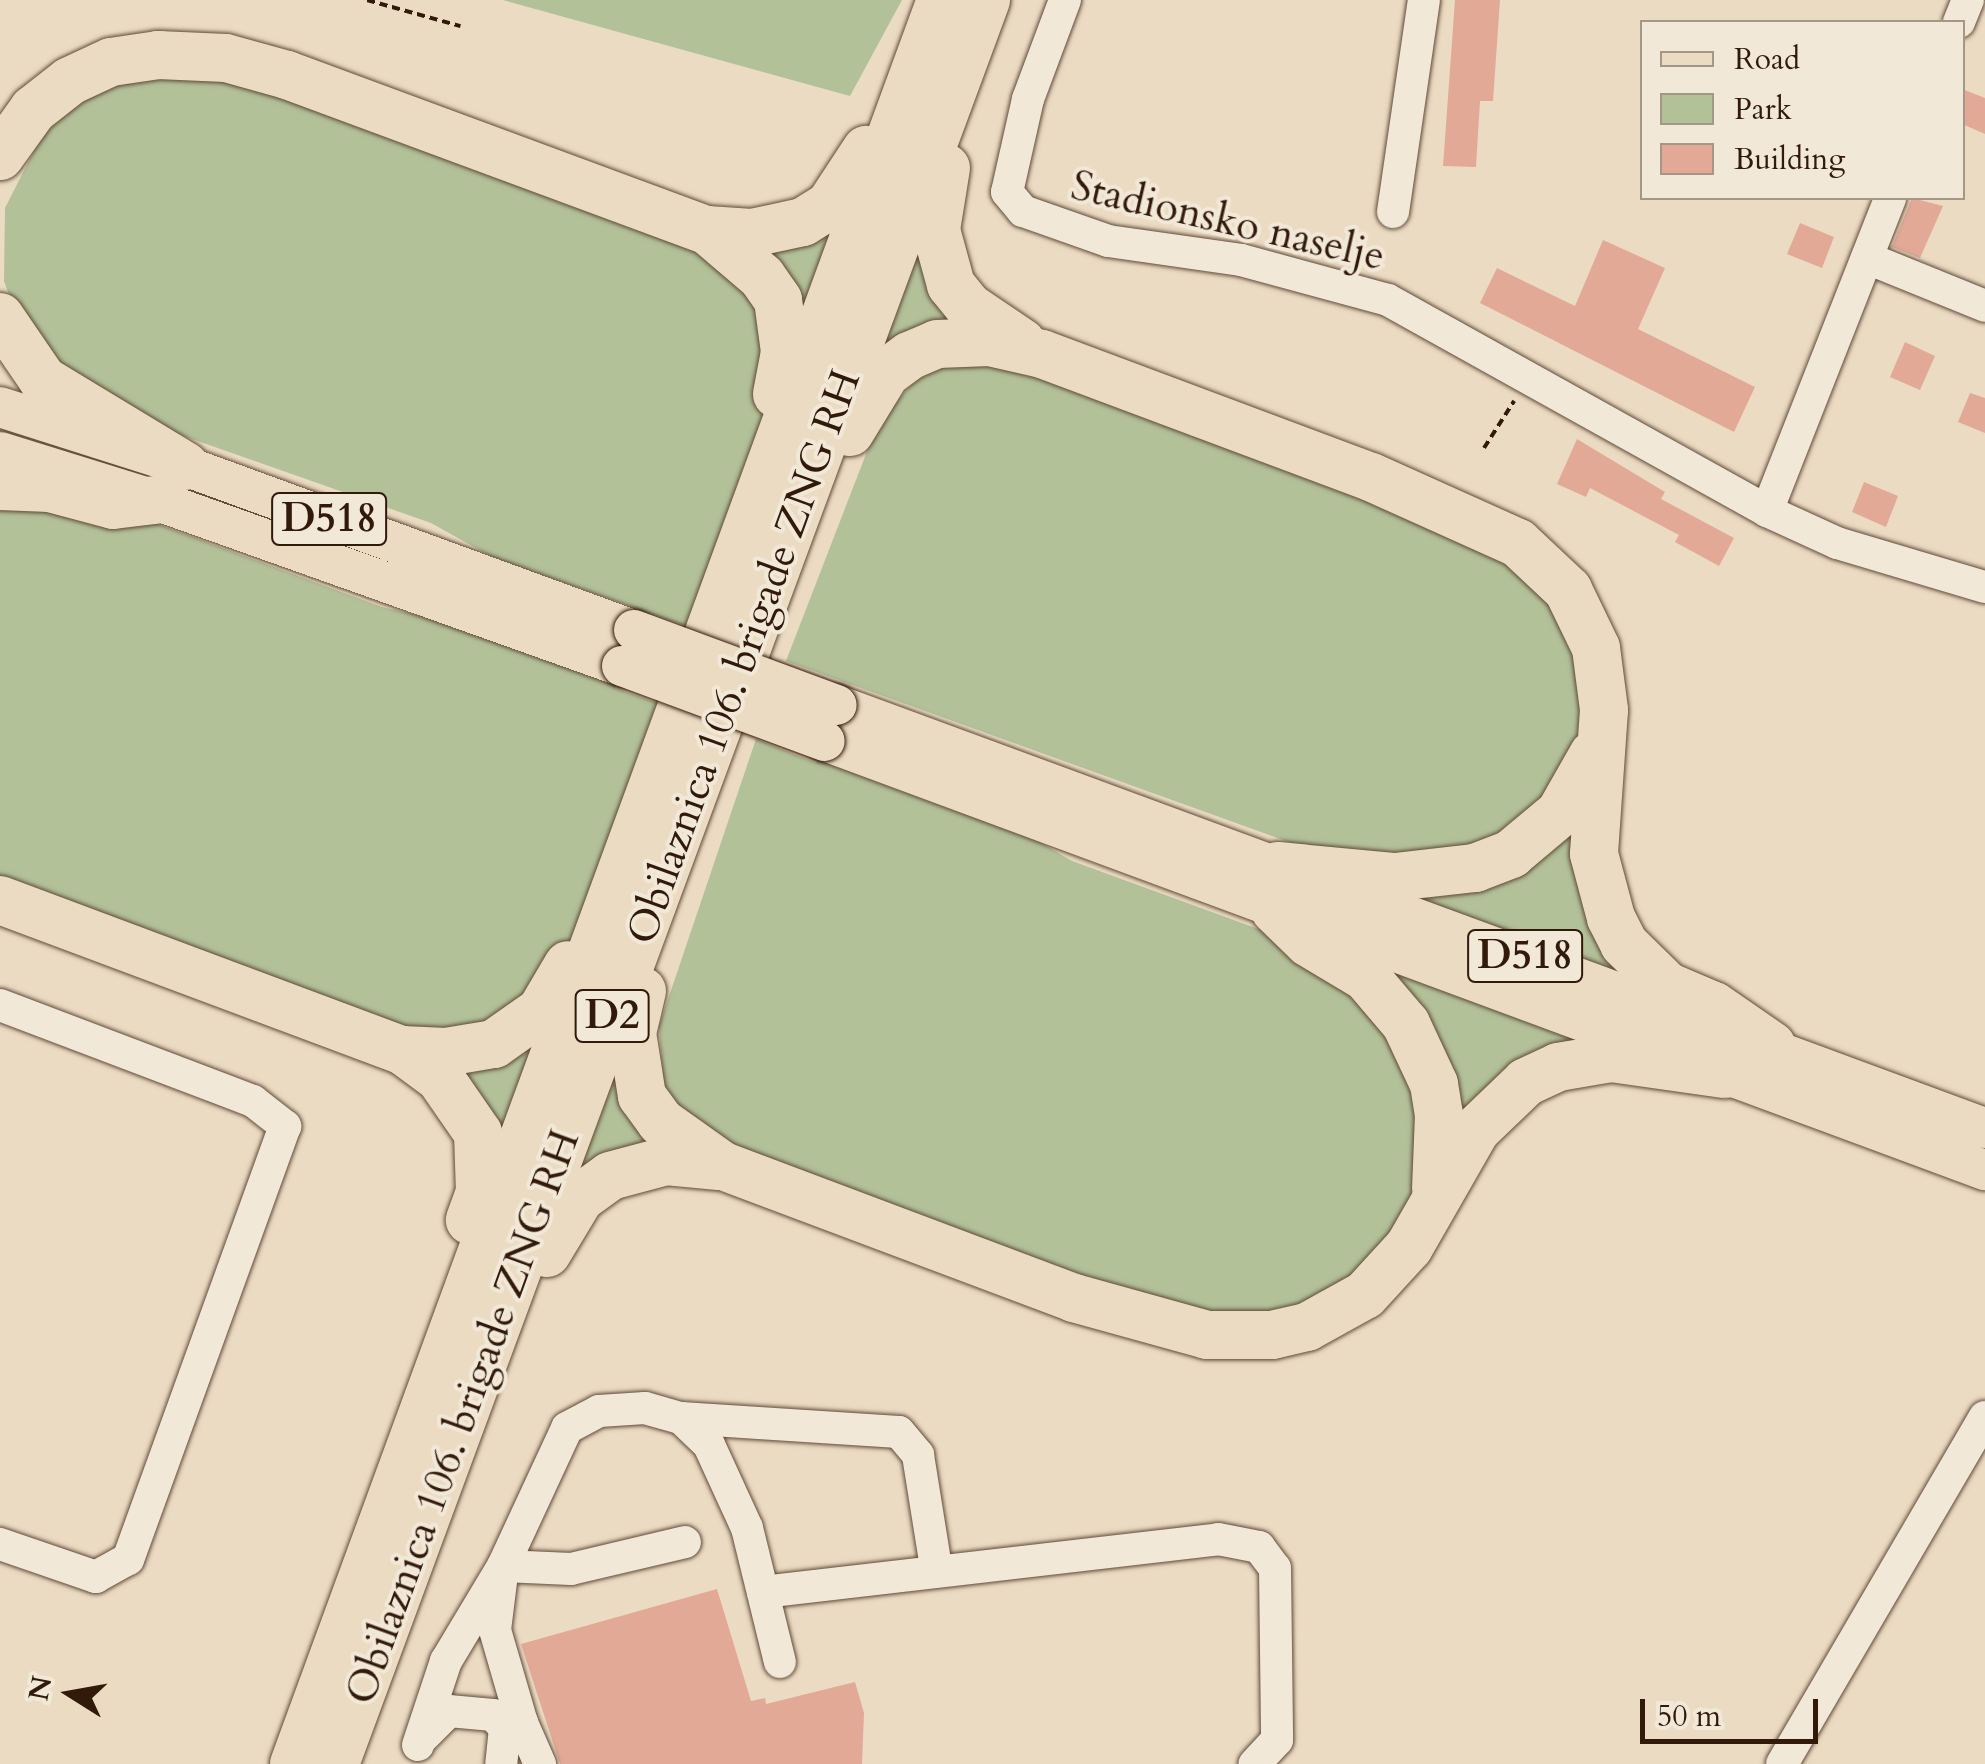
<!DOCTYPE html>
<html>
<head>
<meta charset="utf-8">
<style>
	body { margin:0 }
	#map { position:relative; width:1985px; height:1764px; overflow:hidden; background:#ebdbc3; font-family:Cardo,serif }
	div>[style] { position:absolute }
	.green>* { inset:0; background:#b2c198 }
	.building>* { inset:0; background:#e2a997 }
	.path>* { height:4px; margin-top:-2px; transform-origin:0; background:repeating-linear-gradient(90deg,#311a09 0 8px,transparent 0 13px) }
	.roads { filter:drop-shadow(0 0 2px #604a38) drop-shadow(0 0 2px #604a38) }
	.minor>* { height:32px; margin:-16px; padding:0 16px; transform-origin:16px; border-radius:16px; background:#f2e8d8 }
	.major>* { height:40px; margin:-20px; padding:0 20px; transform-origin:20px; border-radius:20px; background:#ebdbc3 }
	.highway>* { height:48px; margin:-24px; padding:0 24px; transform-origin:24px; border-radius:24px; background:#ebdbc3 }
	.bridges { filter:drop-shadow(0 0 2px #311a09) drop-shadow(0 0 2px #311a09) }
	.major-bridge>* { height:40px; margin:-20px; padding:0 20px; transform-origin:20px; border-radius:20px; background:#ebdbc3 }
	span { translate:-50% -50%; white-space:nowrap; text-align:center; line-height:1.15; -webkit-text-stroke:8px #f2e8d8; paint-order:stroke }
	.shield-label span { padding:2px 8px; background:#f2e8d8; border:2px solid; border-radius:8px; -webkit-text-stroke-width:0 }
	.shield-label { font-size:40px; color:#311a09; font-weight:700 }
	.street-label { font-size:42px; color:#311a09 }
	.legend { position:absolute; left:1640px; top:20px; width:325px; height:180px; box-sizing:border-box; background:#f2e8d8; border:2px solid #a59685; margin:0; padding:12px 18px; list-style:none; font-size:30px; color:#311a09 }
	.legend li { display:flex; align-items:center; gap:20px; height:50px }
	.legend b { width:50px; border:2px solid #a59685 }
	.north { position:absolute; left:20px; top:1644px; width:100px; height:100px; -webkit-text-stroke:8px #f2e8d8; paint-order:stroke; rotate:281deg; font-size:28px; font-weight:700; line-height:40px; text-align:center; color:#311a09 }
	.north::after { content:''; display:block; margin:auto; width:35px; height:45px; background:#311a09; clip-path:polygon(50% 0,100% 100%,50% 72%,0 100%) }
	.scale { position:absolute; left:1640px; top:1699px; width:178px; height:45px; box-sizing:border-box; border:5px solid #311a09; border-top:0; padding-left:12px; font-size:30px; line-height:35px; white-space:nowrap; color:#311a09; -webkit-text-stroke:8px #f2e8d8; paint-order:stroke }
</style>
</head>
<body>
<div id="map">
	<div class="green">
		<i style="clip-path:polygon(503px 0,902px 0,850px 96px)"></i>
		<i style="clip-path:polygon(162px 73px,263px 82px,750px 271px,778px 371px,695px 629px,492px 557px,431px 523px,121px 414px,63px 373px,16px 314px,4px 281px,5px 208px,43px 133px,69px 107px,98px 90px)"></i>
		<i style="clip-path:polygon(848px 202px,803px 350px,749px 241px)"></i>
		<i style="clip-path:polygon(918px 221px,974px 323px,872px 369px)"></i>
		<i style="clip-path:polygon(984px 353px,1475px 531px,1561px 591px,1597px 706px,1512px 847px,1347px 863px,786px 661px,878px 423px,923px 371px)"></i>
		<i style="clip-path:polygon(0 507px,146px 520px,382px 607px,475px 628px,618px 679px,615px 688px,665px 706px,580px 933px,538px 1001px,450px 1043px,0 886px)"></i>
		<i style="clip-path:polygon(756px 739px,816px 763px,820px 754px,1038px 841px,1072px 861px,1291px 941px,1405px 1037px,1429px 1191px,1333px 1307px,1208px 1325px,700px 1141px,664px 1090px,659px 1026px)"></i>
		<i style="clip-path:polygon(1583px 800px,1632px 982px,1392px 893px)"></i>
		<i style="clip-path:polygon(1371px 956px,1603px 1044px,1457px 1145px)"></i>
		<i style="clip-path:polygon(542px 1024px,498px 1173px,444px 1064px)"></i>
		<i style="clip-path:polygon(614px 1044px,672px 1146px,570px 1193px)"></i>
	</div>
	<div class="building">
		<i style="clip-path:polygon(1455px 0,1500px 0,1493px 101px,1480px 101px,1476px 167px,1443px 166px)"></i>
		<i style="clip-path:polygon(1962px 89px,1985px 98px,1985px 134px,1962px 124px)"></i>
		<i style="clip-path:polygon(1912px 198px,1943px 206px,1920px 258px,1892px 247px)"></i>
		<i style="clip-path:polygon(1800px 223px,1834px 237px,1822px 268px,1787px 254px)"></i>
		<i style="clip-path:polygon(1603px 240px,1665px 268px,1638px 329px,1755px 387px,1734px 432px,1480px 303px,1497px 268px,1575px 306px)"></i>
		<i style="clip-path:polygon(1905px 342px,1935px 356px,1920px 390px,1890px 377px)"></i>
		<i style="clip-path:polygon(1970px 393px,1985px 398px,1985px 433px,1958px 422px)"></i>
		<i style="clip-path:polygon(1577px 439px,1665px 492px,1661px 499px,1734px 538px,1719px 566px,1675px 542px,1679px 535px,1590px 488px,1586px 497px,1557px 484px)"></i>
		<i style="clip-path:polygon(1864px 482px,1898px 496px,1886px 527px,1852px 512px)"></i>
		<i style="clip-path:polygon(717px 1589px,751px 1701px,765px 1698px,766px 1704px,855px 1682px,864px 1713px,862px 1764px,560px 1764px,521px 1644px)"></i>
	</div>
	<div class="path">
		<i style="left:367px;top:0;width:97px;rotate:15.6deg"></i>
		<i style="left:1484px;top:448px;width:56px;rotate:-57.4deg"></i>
	</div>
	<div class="roads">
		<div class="minor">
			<i style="left:1065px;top:0;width:106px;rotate:110.5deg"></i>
			<i style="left:1028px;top:99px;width:95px;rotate:102.7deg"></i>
			<i style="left:1007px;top:192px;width:25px;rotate:50deg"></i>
			<i style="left:1023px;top:211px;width:90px;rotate:19.4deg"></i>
			<i style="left:1108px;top:241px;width:134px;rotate:8.1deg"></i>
			<i style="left:1241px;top:260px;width:152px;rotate:15.2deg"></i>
			<i style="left:1388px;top:300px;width:434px;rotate:29.1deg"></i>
			<i style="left:1767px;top:511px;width:77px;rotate:24.6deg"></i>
			<i style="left:1837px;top:543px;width:154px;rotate:16.6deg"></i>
			<i style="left:1959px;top:22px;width:24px;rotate:-68deg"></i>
			<i style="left:1393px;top:212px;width:214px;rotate:-81.7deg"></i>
			<i style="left:1867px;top:258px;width:127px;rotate:22.1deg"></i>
			<i style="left:1767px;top:511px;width:336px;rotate:-68.5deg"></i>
			<i style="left:0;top:1005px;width:271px;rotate:20.8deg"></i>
			<i style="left:253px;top:1101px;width:41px;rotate:38deg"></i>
			<i style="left:285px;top:1126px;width:461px;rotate:109.9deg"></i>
			<i style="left:128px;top:1559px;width:37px;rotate:151deg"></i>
			<i style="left:96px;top:1577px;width:102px;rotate:-161deg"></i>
			<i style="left:681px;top:1418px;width:218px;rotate:3.7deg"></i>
			<i style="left:899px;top:1432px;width:30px;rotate:50deg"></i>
			<i style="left:918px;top:1455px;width:114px;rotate:80.9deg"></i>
			<i style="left:763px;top:1592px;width:458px;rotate:-6.6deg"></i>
			<i style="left:1218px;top:1539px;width:42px;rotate:11deg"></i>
			<i style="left:1259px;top:1547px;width:26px;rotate:53deg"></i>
			<i style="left:1275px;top:1568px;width:172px;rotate:89.3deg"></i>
			<i style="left:1277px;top:1740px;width:33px;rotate:133deg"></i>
			<i style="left:522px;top:1723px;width:97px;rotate:-106.2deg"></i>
			<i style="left:495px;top:1630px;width:64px;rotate:-82.9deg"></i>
			<i style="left:503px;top:1566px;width:152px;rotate:-65.1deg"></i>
			<i style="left:567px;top:1428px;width:36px;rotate:-28deg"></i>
			<i style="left:599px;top:1411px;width:46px;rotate:-3.7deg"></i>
			<i style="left:645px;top:1408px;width:37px;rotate:16deg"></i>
			<i style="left:681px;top:1418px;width:39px;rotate:44deg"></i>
			<i style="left:709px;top:1445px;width:91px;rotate:65.4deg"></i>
			<i style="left:747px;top:1528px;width:138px;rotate:76.2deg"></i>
			<i style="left:505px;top:1728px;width:18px;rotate:-16deg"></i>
			<i style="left:522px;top:1723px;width:45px;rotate:66.3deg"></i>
			<i style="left:424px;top:1736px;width:35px;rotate:-45deg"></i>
			<i style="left:449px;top:1711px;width:44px;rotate:5.2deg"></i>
			<i style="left:493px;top:1715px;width:18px;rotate:47deg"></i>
			<i style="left:505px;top:1728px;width:36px;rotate:96deg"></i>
			<i style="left:418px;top:1745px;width:89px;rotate:-71.6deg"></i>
			<i style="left:446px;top:1661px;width:111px;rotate:-59deg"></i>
			<i style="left:503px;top:1566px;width:68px;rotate:2.5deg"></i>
			<i style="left:571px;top:1569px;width:117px;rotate:-13.3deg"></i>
			<i style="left:1782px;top:1764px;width:402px;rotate:-59.7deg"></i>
		</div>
		<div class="major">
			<i style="left:0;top:407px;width:194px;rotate:17.7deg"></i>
			<i style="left:185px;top:466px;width:478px;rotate:20.1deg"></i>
			<i style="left:0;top:452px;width:162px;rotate:17.2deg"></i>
			<i style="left:155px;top:500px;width:496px;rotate:19.6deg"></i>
			<i style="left:837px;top:705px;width:1223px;rotate:20.23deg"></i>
			<i style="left:825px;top:741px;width:1237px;rotate:20.3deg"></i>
		</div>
		<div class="highway">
			<i style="left:0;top:156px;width:57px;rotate:-54.3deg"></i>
			<i style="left:33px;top:110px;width:47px;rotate:-38.1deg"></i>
			<i style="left:70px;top:81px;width:45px;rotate:-24.9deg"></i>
			<i style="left:111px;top:62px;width:48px;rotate:-8.5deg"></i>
			<i style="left:158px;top:55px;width:68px;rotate:2.5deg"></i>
			<i style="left:226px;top:58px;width:63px;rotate:15.6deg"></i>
			<i style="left:287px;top:75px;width:448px;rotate:20.3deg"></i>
			<i style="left:707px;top:230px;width:45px;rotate:3.8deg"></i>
			<i style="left:752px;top:233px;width:52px;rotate:-12.2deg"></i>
			<i style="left:803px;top:222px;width:32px;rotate:-32deg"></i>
			<i style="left:830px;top:205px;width:66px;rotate:-56.8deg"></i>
			<i style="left:946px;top:168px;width:63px;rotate:99.2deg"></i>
			<i style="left:936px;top:230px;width:57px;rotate:74.7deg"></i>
			<i style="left:951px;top:285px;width:28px;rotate:51deg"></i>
			<i style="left:969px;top:307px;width:64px;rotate:34.2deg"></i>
			<i style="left:707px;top:230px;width:72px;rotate:40.5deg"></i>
			<i style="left:762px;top:277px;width:28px;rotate:55deg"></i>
			<i style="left:778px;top:300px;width:52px;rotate:82.3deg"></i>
			<i style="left:785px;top:352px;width:43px;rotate:100.8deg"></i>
			<i style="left:0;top:317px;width:76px;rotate:55.7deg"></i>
			<i style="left:43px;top:380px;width:166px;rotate:31.2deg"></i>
			<i style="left:850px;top:432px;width:69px;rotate:-58.6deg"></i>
			<i style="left:886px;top:373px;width:29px;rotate:-36deg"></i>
			<i style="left:909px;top:356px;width:30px;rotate:-23deg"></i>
			<i style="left:937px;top:344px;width:53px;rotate:-2.2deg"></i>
			<i style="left:990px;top:342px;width:53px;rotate:13deg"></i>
			<i style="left:1042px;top:354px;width:351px;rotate:20.5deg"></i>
			<i style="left:1371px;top:477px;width:161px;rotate:24.2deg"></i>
			<i style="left:1518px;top:543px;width:69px;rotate:43.2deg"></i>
			<i style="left:1568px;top:590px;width:64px;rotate:64.2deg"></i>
			<i style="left:1596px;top:648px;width:63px;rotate:82.6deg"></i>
			<i style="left:1604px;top:710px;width:144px;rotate:94deg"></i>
			<i style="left:1594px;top:854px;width:66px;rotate:75.1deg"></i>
			<i style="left:1611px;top:918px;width:29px;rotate:63deg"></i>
			<i style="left:1624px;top:944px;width:60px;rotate:44.3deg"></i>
			<i style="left:1667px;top:986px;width:51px;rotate:23.1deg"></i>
			<i style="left:1714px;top:1006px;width:70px;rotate:34.6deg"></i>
			<i style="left:0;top:486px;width:50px;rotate:2.3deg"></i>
			<i style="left:50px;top:488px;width:65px;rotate:15.1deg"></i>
			<i style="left:113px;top:505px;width:42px;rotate:-6.8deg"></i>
			<i style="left:1278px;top:866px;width:118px;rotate:5.4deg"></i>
			<i style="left:1395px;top:877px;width:81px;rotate:-6.4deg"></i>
			<i style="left:1475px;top:868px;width:39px;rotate:-21deg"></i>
			<i style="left:1511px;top:854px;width:64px;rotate:-39.9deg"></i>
			<i style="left:1560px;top:813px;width:67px;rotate:-60.4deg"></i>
			<i style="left:0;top:900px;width:429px;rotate:20.5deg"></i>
			<i style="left:402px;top:1050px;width:47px;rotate:36.4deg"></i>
			<i style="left:440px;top:1078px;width:67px;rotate:55.4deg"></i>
			<i style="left:478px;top:1133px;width:59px;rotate:88.1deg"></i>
			<i style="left:480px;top:1192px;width:30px;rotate:110deg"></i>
			<i style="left:1275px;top:910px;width:47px;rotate:44.1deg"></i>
			<i style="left:1309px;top:943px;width:66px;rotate:30.8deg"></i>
			<i style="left:1366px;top:977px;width:62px;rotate:49.6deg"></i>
			<i style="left:1406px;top:1024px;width:66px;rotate:65deg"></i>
			<i style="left:1434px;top:1084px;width:31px;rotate:81deg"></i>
			<i style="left:1439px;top:1115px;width:74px;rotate:92.3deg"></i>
			<i style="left:642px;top:991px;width:43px;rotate:103.4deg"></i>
			<i style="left:632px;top:1033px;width:64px;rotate:81deg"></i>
			<i style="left:642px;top:1096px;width:32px;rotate:54deg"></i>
			<i style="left:661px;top:1122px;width:76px;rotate:35.4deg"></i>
			<i style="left:723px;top:1166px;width:375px;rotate:20.6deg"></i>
			<i style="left:1074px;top:1298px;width:138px;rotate:15.5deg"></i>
			<i style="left:1207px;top:1335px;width:65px"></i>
			<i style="left:1272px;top:1335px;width:36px;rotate:-13deg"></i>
			<i style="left:1307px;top:1327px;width:66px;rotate:-28.9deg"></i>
			<i style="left:1365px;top:1295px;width:65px;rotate:-47.5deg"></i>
			<i style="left:1409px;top:1247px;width:135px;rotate:-60.2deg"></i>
			<i style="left:1476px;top:1130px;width:69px;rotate:-43.8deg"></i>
			<i style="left:1526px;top:1082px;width:35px;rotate:-25deg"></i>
			<i style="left:1558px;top:1067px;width:55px;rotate:-9.5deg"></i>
			<i style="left:1612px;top:1058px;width:114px;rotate:8.1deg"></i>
			<i style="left:402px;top:1050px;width:44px;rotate:2.6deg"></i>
			<i style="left:446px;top:1052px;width:49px;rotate:-9.5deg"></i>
			<i style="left:494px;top:1044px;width:57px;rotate:-35.1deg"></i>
			<i style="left:541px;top:1011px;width:53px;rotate:-59.6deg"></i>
			<i style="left:547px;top:1253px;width:64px;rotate:-59deg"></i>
			<i style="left:580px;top:1198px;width:37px;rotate:-36deg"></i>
			<i style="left:610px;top:1176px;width:58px;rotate:-15deg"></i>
			<i style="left:666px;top:1161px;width:53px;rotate:5.4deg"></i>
			<i style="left:294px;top:1764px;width:1879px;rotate:-69.86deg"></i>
			<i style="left:335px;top:1764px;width:1880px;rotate:-69.74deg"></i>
		</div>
	</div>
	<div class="bridges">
		<div class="major-bridge">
			<i style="left:634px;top:630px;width:216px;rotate:20.3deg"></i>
			<i style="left:622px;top:666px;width:216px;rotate:20.3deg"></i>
		</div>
	</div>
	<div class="shield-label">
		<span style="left:329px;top:519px">D518</span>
		<span style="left:1525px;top:956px">D518</span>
		<span style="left:612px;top:1016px">D2</span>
	</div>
	<div class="street-label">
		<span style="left:1228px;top:221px;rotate:13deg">Stadionsko naselje</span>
		<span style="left:744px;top:657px;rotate:-70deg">Obilaznica 106. brigade ZNG RH</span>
		<span style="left:463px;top:1417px;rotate:-70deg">Obilaznica 106. brigade ZNG RH</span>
	</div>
	<ul class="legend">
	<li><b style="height:12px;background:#ebdbc3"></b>Road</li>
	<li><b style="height:28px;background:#b2c198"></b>Park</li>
	<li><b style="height:28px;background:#e2a997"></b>Building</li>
	</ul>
	<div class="north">N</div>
	<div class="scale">50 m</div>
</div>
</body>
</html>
